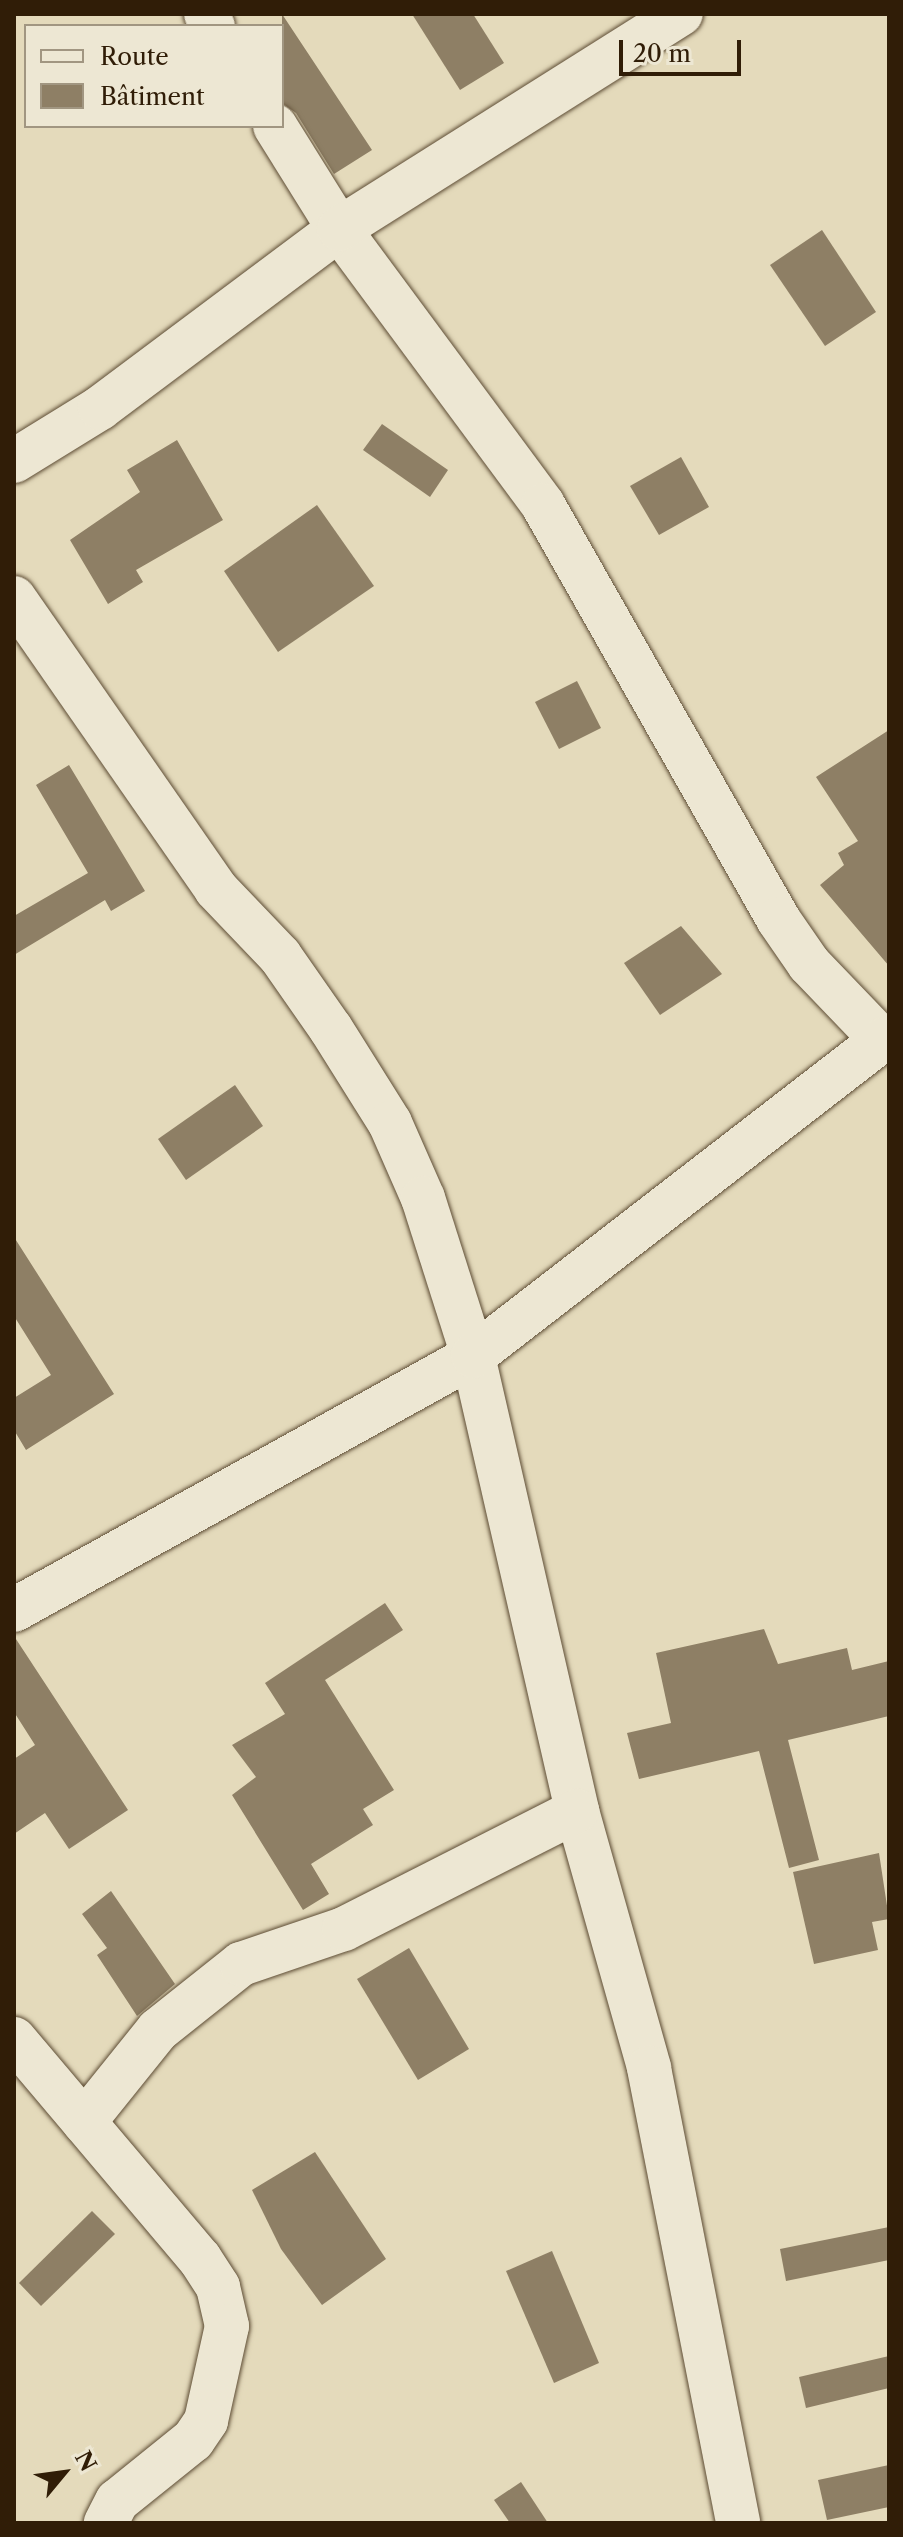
<!DOCTYPE html>
<html>
<head>
<meta charset="utf-8">
<style>
	body { margin:0 }
	#map { position:relative; width:903px; height:2537px; overflow:hidden; background:#e4dabb; font-family:"Libre Caslon Text",serif }
	div>[style] { position:absolute }
	.building>* { inset:0; background:#8e7f65 }
	.roads { filter:drop-shadow(0 0 2px #5d4c34) drop-shadow(0 0 2px #5d4c34) }
	.minor>* { height:44px; margin:-22px; padding:0 22px; transform-origin:22px; border-radius:22px; background:#ede7d3 }
	span { translate:-50% -50%; white-space:nowrap; text-align:center; line-height:1.15; -webkit-text-stroke:7px #ede7d3; paint-order:stroke }
	.frame { position:absolute; inset:0; border:16px solid #301d07; pointer-events:none }
	.legend { position:absolute; left:24px; top:24px; width:260px; height:104px; box-sizing:border-box; background:#ede7d3; border:2px solid #a19681; margin:0; padding:10px 14px; list-style:none; font-size:24px; color:#301d07 }
	.legend li { display:flex; align-items:center; gap:16px; height:40px }
	.legend b { width:40px; border:2px solid #a19681 }
	.north { position:absolute; left:24px; top:2433px; width:80px; height:80px; -webkit-text-stroke:6px #ede7d3; paint-order:stroke; rotate:61deg; font-size:22px; font-weight:700; line-height:32px; text-align:center; color:#301d07 }
	.north::after { content:''; display:block; margin:auto; width:28px; height:36px; background:#301d07; clip-path:polygon(50% 0,100% 100%,50% 72%,0 100%) }
	.scale { position:absolute; left:619px; top:40px; width:122px; height:36px; box-sizing:border-box; border:4px solid #301d07; border-top:0; padding-left:10px; font-size:24px; line-height:28px; white-space:nowrap; color:#301d07; -webkit-text-stroke:6px #ede7d3; paint-order:stroke }
</style>
</head>
<body>
<div id="map">
	<div class="building">
		<i style="clip-path:polygon(282px 14px,372px 150px,334px 174px,296px 113px,282px 103px)"></i>
		<i style="clip-path:polygon(412px 14px,473px 14px,504px 63px,460px 90px)"></i>
		<i style="clip-path:polygon(822px 230px,876px 312px,825px 346px,770px 265px)"></i>
		<i style="clip-path:polygon(382px 424px,448px 470px,430px 497px,363px 450px)"></i>
		<i style="clip-path:polygon(177px 440px,223px 520px,136px 570px,143px 582px,108px 604px,70px 540px,140px 492px,127px 470px)"></i>
		<i style="clip-path:polygon(681px 457px,709px 507px,659px 535px,630px 486px)"></i>
		<i style="clip-path:polygon(317px 505px,374px 586px,278px 652px,224px 571px)"></i>
		<i style="clip-path:polygon(577px 681px,601px 728px,559px 749px,535px 702px)"></i>
		<i style="clip-path:polygon(889px 730px,889px 966px,820px 885px,844px 865px,838px 853px,858px 841px,816px 777px)"></i>
		<i style="clip-path:polygon(69px 765px,145px 891px,111px 911px,105px 900px,14px 955px,14px 916px,88px 873px,36px 785px)"></i>
		<i style="clip-path:polygon(681px 926px,722px 974px,660px 1015px,624px 963px)"></i>
		<i style="clip-path:polygon(235px 1085px,263px 1126px,186px 1180px,158px 1139px)"></i>
		<i style="clip-path:polygon(14px 1237px,114px 1394px,26px 1450px,14px 1430px,14px 1398px,51px 1375px,14px 1316px)"></i>
		<i style="clip-path:polygon(385px 1603px,403px 1630px,325px 1680px,394px 1790px,363px 1809px,373px 1825px,311px 1864px,329px 1894px,303px 1910px,232px 1795px,256px 1777px,232px 1745px,285px 1714px,265px 1683px)"></i>
		<i style="clip-path:polygon(764px 1629px,778px 1664px,847px 1648px,852px 1670px,889px 1661px,889px 1716px,788px 1740px,819px 1860px,789px 1868px,759px 1751px,639px 1779px,627px 1733px,671px 1723px,656px 1653px)"></i>
		<i style="clip-path:polygon(14px 1636px,128px 1810px,69px 1849px,45px 1813px,14px 1834px,14px 1759px,35px 1745px,14px 1712px)"></i>
		<i style="clip-path:polygon(879px 1853px,889px 1919px,872px 1922px,878px 1950px,814px 1964px,793px 1872px)"></i>
		<i style="clip-path:polygon(111px 1891px,175px 1984px,137px 2016px,97px 1955px,107px 1948px,82px 1914px)"></i>
		<i style="clip-path:polygon(409px 1948px,469px 2049px,418px 2080px,357px 1979px)"></i>
		<i style="clip-path:polygon(315px 2152px,386px 2259px,322px 2305px,281px 2249px,252px 2190px)"></i>
		<i style="clip-path:polygon(92px 2211px,115px 2234px,41px 2306px,19px 2283px)"></i>
		<i style="clip-path:polygon(889px 2227px,889px 2260px,786px 2281px,780px 2249px)"></i>
		<i style="clip-path:polygon(552px 2251px,599px 2363px,554px 2383px,506px 2271px)"></i>
		<i style="clip-path:polygon(889px 2356px,889px 2388px,806px 2408px,799px 2377px)"></i>
		<i style="clip-path:polygon(889px 2465px,889px 2507px,827px 2520px,818px 2480px)"></i>
		<i style="clip-path:polygon(521px 2482px,548px 2523px,510px 2523px,494px 2500px)"></i>
	</div>
	<div class="roads">
		<div class="minor">
			<i style="left:206px;top:14px;width:14px;rotate:60deg"></i>
			<i style="left:275px;top:126px;width:121px;rotate:58.1deg"></i>
			<i style="left:339px;top:229px;width:343px;rotate:53.5deg"></i>
			<i style="left:543px;top:505px;width:476px;rotate:60.4deg"></i>
			<i style="left:778px;top:919px;width:55px;rotate:55.4deg"></i>
			<i style="left:809px;top:964px;width:105px;rotate:46.2deg"></i>
			<i style="left:882px;top:1040px;width:8px;rotate:-30deg"></i>
			<i style="left:14px;top:461px;width:101px;rotate:-31.6deg"></i>
			<i style="left:100px;top:408px;width:299px;rotate:-36.8deg"></i>
			<i style="left:339px;top:229px;width:404px;rotate:-32.2deg"></i>
			<i style="left:14px;top:598px;width:354px;rotate:55.2deg"></i>
			<i style="left:216px;top:889px;width:93px;rotate:46.3deg"></i>
			<i style="left:280px;top:956px;width:89px;rotate:55.1deg"></i>
			<i style="left:331px;top:1029px;width:111px;rotate:57.9deg"></i>
			<i style="left:390px;top:1123px;width:82px;rotate:66.3deg"></i>
			<i style="left:423px;top:1198px;width:166px;rotate:72.4deg"></i>
			<i style="left:473px;top:1356px;width:467px;rotate:77.1deg"></i>
			<i style="left:577px;top:1811px;width:267px;rotate:74.3deg"></i>
			<i style="left:649px;top:2068px;width:464px;rotate:78.9deg"></i>
			<i style="left:14px;top:1610px;width:525px;rotate:-28.96deg"></i>
			<i style="left:473px;top:1356px;width:517px;rotate:-37.69deg"></i>
			<i style="left:14px;top:2039px;width:288px;rotate:49.8deg"></i>
			<i style="left:200px;top:2259px;width:33px;rotate:57deg"></i>
			<i style="left:218px;top:2287px;width:40px;rotate:77deg"></i>
			<i style="left:227px;top:2326px;width:97px;rotate:102.5deg"></i>
			<i style="left:206px;top:2421px;width:23px;rotate:124deg"></i>
			<i style="left:193px;top:2440px;width:97px;rotate:141.2deg"></i>
			<i style="left:117px;top:2501px;width:25px;rotate:117deg"></i>
			<i style="left:84px;top:2122px;width:118px;rotate:-51.2deg"></i>
			<i style="left:158px;top:2030px;width:106px;rotate:-38.5deg"></i>
			<i style="left:241px;top:1964px;width:109px;rotate:-18.8deg"></i>
			<i style="left:344px;top:1929px;width:261px;rotate:-26.9deg"></i>
		</div>
	</div>
	<div class="frame"></div>
	<ul class="legend">
	<li><b style="height:10px;background:#ede7d3"></b>Route</li>
	<li><b style="height:22px;background:#8e7f65"></b>Bâtiment</li>
	</ul>
	<div class="north">N</div>
	<div class="scale">20 m</div>
</div>
</body>
</html>
